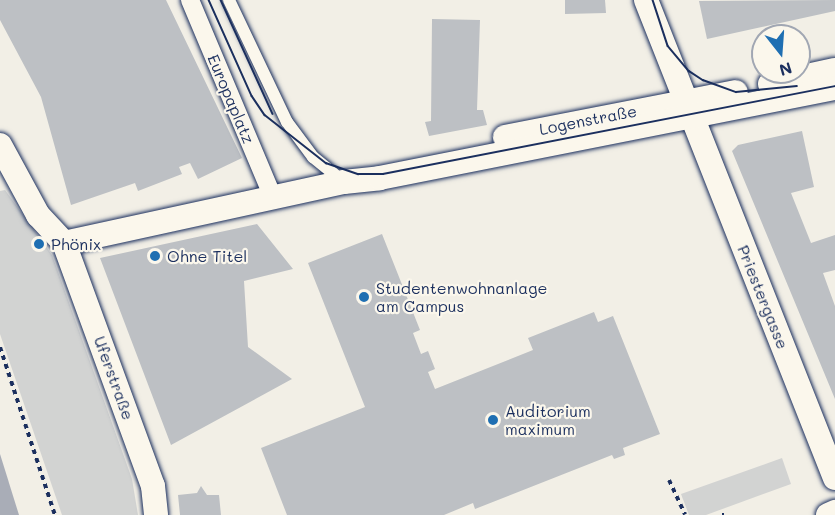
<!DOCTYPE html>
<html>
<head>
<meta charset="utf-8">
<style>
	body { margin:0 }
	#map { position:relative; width:835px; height:515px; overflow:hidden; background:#f2efe6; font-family:Mali,sans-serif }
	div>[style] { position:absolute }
	.green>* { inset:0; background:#d2d3d2 }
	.water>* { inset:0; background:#a9adb7 }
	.building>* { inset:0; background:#bdc0c4 }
	.path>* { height:4px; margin-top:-2px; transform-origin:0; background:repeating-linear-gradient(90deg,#1b2f5e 0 4.5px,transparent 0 9px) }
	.roads { filter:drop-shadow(0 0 2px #1b2f5e) drop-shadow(0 0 2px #1b2f5e) }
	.service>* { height:12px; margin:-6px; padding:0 6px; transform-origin:6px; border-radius:6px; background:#fbf7ec }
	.pedestrian>* { height:18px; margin:-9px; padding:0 9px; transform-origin:9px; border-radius:9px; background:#fbf7ec }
	.minor>* { height:24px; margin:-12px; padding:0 12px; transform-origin:12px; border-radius:12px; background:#fbf7ec }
	.tram>* { height:1.5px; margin:-0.75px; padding:0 0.75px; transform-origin:0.75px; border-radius:0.75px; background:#1b2f5e }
	.dots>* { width:16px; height:16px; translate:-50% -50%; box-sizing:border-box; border:3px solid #fbf7ec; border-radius:50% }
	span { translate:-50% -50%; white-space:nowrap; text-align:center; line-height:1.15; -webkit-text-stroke:4.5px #fbf7ec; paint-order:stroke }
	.street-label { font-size:16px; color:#1b2f5e }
	.poi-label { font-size:16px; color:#1b2f5e }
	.left { translate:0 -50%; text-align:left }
	.north { position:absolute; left:751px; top:24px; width:60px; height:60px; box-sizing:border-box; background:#fbf7ec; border:2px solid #a1a7b3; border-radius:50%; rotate:163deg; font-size:16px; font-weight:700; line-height:24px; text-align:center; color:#1b2f5e }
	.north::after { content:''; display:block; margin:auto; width:21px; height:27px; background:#1f6fb2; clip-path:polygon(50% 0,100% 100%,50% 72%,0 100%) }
</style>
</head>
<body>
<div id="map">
	<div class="green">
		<i style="clip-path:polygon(5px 190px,52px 255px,132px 479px,138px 515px,62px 515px,0 334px,0 191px)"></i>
		<i style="clip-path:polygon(782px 458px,791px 484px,706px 515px,689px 515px,681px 494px)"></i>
	</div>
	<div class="water">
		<i style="clip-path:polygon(0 454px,19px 515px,0 515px)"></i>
	</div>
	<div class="building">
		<i style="clip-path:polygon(0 0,166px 0,242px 158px,198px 179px,190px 163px,179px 167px,182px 174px,138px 191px,135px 183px,71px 205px,41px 97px,0 20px)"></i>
		<i style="clip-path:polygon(565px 0,605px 0,606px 13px,565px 14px)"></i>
		<i style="clip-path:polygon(835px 0,835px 11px,707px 39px,699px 1px)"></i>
		<i style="clip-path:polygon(432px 19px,480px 20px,477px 110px,483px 110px,487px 125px,429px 136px,425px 122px,431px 121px)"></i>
		<i style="clip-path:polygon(802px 131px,814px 187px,791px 193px,811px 243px,835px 235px,835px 270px,823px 273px,835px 306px,835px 399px,732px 151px,738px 145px)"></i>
		<i style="clip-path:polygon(257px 224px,293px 269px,244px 281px,248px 347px,292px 379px,171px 445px,100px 258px)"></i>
		<i style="clip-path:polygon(382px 234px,420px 330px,413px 333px,421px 354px,428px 351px,435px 369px,428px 372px,435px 389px,533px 350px,528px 338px,594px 312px,598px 322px,613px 316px,660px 434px,623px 448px,625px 455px,614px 459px,612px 455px,475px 509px,473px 503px,444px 515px,287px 515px,261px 448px,365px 407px,308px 263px)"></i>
		<i style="clip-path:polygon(201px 486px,207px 495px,219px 495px,221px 515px,180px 515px,178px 495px,197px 493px)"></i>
	</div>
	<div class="path">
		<i style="left:0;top:347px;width:177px;rotate:71.9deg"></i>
		<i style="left:669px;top:480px;width:38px;rotate:65deg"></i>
		<i style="left:722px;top:515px;width:2px"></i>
	</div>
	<div class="roads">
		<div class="service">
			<i style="left:229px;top:0;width:135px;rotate:64.6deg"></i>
			<i style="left:287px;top:122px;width:44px;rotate:53.4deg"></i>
			<i style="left:313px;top:157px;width:38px;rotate:39deg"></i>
		</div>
		<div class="pedestrian">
			<i style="left:190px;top:0;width:214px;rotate:67.2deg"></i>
		</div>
		<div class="minor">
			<i style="left:646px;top:0;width:514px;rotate:68.43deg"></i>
			<i style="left:770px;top:84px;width:66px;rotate:-12.2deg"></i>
			<i style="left:505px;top:137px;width:235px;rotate:-11deg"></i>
			<i style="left:0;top:145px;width:80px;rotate:61.5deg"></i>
			<i style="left:38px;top:215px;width:38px;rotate:47deg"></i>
			<i style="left:64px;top:243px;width:259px;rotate:69.9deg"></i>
			<i style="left:153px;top:486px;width:29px;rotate:84deg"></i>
			<i style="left:64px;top:243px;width:287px;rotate:-12.3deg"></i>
			<i style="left:344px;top:182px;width:36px;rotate:-6deg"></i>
			<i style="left:380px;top:178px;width:464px;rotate:-11.2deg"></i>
			<i style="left:828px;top:515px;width:8px;rotate:-23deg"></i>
		</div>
	</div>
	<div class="tram">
		<i style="left:209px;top:0;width:105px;rotate:65.9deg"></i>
		<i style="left:252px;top:96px;width:23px;rotate:56deg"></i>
		<i style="left:265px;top:115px;width:78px;rotate:38.2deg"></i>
		<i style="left:326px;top:163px;width:34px;rotate:19deg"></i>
		<i style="left:358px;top:174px;width:25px"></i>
		<i style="left:383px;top:174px;width:460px;rotate:-11deg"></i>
		<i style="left:221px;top:0;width:125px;rotate:65.5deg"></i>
		<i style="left:653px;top:0;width:48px;rotate:71.9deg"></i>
		<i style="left:668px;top:46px;width:33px;rotate:50deg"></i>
		<i style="left:689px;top:71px;width:17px;rotate:33deg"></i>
		<i style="left:703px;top:80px;width:35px;rotate:20deg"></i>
		<i style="left:736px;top:92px;width:61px;rotate:-5.6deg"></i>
	</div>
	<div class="dots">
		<i style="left:39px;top:244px;background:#1f6fb2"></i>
		<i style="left:155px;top:256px;background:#1f6fb2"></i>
		<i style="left:364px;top:297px;background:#1f6fb2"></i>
		<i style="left:493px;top:420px;background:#1f6fb2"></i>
	</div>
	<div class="street-label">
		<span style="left:231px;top:99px;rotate:67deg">Europaplatz</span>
		<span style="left:588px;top:120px;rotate:-11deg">Logenstraße</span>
		<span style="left:763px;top:297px;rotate:68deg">Priestergasse</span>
		<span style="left:114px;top:378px;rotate:70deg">Uferstraße</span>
	</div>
	<div class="poi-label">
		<span class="left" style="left:51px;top:244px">Phönix</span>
		<span class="left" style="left:167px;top:256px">Ohne Titel</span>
		<span class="left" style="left:376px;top:297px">Studentenwohnanlage<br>am Campus</span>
		<span class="left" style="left:505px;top:420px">Auditorium<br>maximum</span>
	</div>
	<div class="north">N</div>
</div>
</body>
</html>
